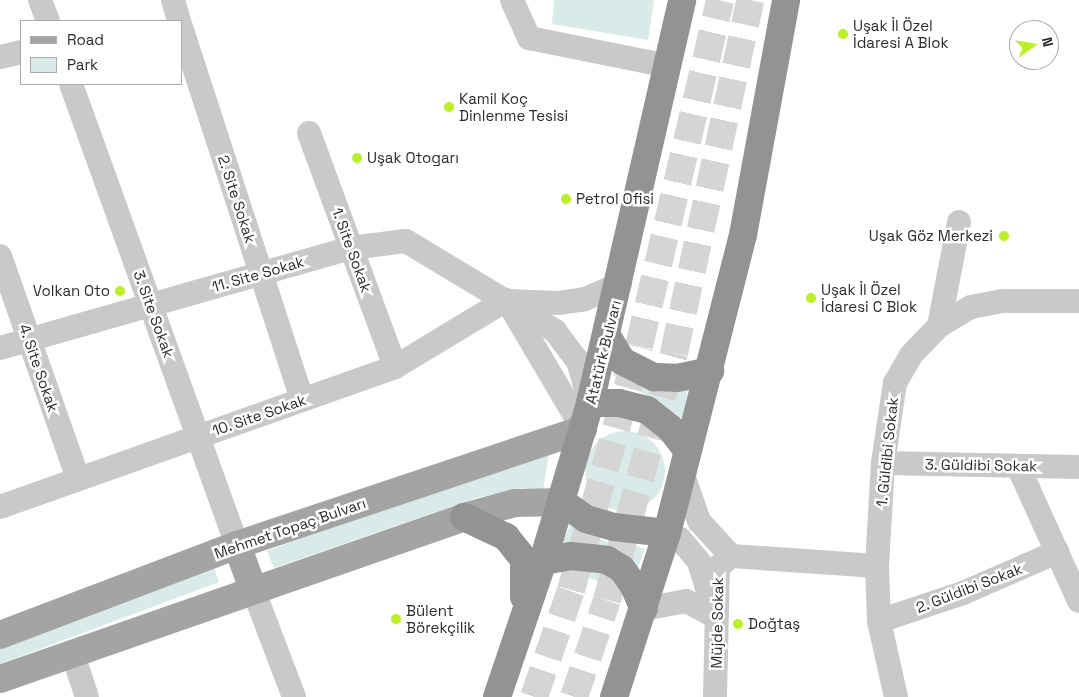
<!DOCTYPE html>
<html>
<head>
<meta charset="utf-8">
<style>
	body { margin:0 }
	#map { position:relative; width:1079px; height:697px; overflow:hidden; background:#fff; font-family:"Space Grotesk",sans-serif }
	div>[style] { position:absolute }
	.green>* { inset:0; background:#d8ebe8 }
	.round { border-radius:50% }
	.highway-tunnel>* { height:28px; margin-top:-14px; transform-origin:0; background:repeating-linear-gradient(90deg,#d5d5d5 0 28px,transparent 0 42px) }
	.minor>* { height:24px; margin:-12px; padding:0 12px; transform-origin:12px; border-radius:12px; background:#c9c9c9 }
	.major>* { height:28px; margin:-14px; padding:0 14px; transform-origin:14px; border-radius:14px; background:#a4a4a4 }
	.highway>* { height:28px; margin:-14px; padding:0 14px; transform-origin:14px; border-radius:14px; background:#939393 }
	.dots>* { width:14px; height:14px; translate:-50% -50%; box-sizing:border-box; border:2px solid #fff; border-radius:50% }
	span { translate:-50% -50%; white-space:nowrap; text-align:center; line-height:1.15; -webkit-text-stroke:5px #fff; paint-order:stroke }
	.poi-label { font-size:15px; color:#2c2c2c }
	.left { translate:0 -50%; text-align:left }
	.right { translate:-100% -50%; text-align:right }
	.street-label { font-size:15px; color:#2c2c2c }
	.legend { position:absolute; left:20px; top:20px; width:162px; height:65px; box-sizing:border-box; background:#fff; border:1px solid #ababab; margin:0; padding:6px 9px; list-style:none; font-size:15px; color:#2c2c2c }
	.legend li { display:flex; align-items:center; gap:10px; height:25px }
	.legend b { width:25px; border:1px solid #ababab }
	.north { position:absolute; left:1009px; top:20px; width:50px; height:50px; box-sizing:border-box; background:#fff; border:1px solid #ababab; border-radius:50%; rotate:77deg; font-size:14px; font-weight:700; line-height:20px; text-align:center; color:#2c2c2c }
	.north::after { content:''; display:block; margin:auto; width:18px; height:22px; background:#b9f21f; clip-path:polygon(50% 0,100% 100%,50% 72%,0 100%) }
</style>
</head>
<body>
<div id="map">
	<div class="green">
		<i style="clip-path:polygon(554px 0,654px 0,648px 40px,552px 24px)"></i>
		<i style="clip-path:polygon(616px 369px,689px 386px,682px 418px,613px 375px)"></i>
		<i class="round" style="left:585px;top:431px;width:80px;height:80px"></i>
		<i style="clip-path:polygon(549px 454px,543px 491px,523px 488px,476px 498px,274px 568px,267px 551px,441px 487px)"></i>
		<i style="clip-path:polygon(570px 525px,607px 542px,645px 548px,635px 577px,560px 549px)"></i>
		<i style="clip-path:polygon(592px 561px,626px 591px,567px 570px)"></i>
		<i style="clip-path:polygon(213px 565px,219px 582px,0 664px,0 649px)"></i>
	</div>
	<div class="highway-tunnel">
		<i style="left:534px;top:697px;width:113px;rotate:-70.9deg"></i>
		<i style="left:571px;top:590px;width:253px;rotate:-74.4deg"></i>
		<i style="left:639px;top:346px;width:355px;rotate:-76.8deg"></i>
		<i style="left:574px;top:697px;width:102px;rotate:-71.2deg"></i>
		<i style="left:607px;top:600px;width:256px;rotate:-74.8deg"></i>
		<i style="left:674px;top:353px;width:361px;rotate:-77.8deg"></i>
	</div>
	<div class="minor">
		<i style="left:40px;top:0;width:22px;rotate:69deg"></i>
		<i style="left:173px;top:0;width:22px;rotate:74deg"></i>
		<i style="left:512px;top:0;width:42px;rotate:65.9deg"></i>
		<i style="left:529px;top:38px;width:142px;rotate:11.4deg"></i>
		<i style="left:181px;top:27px;width:392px;rotate:72deg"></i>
		<i style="left:0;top:57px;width:22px;rotate:-13deg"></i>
		<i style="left:71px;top:84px;width:490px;rotate:70.2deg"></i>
		<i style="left:309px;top:133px;width:249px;rotate:69.8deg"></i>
		<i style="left:0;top:256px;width:236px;rotate:70.7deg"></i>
		<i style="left:508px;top:301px;width:50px;rotate:2.3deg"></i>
		<i style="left:558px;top:303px;width:27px;rotate:-8deg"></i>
		<i style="left:585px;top:299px;width:38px;rotate:-23deg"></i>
		<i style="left:509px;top:304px;width:145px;rotate:59.4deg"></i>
		<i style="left:939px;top:326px;width:37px;rotate:-31deg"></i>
		<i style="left:971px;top:307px;width:33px;rotate:-11deg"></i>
		<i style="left:1003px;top:301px;width:76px"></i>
		<i style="left:0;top:348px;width:365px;rotate:-15.9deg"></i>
		<i style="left:351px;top:248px;width:55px;rotate:-7.3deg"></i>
		<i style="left:406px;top:241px;width:174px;rotate:31.1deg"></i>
		<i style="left:555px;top:331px;width:38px;rotate:53deg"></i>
		<i style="left:578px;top:361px;width:44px;rotate:74.1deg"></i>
		<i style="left:883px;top:463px;width:196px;rotate:1.2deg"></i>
		<i style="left:1018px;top:466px;width:148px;rotate:65.7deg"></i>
		<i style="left:683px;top:475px;width:49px;rotate:70.8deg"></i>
		<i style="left:699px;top:521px;width:47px;rotate:47.6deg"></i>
		<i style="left:731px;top:556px;width:146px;rotate:3.9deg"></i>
		<i style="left:0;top:507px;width:419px;rotate:-19.5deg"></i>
		<i style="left:395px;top:367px;width:130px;rotate:-31.1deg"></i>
		<i style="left:667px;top:533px;width:14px;rotate:25deg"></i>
		<i style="left:680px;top:539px;width:30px;rotate:50deg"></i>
		<i style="left:699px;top:562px;width:39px;rotate:73deg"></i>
		<i style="left:253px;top:589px;width:116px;rotate:69.2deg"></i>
		<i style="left:644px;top:609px;width:43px;rotate:-10.8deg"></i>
		<i style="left:686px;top:601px;width:34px;rotate:28deg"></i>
		<i style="left:879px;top:621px;width:89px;rotate:-18.4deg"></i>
		<i style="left:963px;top:593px;width:103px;rotate:-23.6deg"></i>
		<i style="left:72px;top:652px;width:47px;rotate:71.6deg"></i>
		<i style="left:715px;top:697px;width:130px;rotate:-88.7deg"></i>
		<i style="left:718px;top:567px;width:17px;rotate:-40deg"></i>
		<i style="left:896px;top:697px;width:78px;rotate:-102.6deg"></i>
		<i style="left:879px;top:621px;width:55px;rotate:-92.1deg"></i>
		<i style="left:877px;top:566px;width:103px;rotate:-86.7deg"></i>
		<i style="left:883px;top:463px;width:81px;rotate:-81.5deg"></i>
		<i style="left:895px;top:383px;width:32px;rotate:-60deg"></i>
		<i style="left:911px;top:355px;width:40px;rotate:-46deg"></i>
		<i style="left:939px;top:326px;width:106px;rotate:-79.1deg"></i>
	</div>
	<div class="major">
		<i style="left:237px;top:545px;width:47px;rotate:70deg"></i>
		<i style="left:0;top:635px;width:254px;rotate:-20.8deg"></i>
		<i style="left:237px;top:545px;width:365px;rotate:-18.5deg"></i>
		<i style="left:0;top:679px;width:491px;rotate:-19.2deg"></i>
		<i style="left:464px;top:517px;width:53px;rotate:-15.4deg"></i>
		<i style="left:515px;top:503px;width:47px;rotate:-1.2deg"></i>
	</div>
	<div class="highway">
		<i style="left:607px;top:336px;width:29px;rotate:59deg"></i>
		<i style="left:622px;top:361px;width:36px;rotate:27deg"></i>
		<i style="left:654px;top:377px;width:23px;rotate:2deg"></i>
		<i style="left:677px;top:378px;width:34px;rotate:-12deg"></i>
		<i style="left:590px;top:403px;width:29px"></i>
		<i style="left:619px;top:403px;width:29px;rotate:14deg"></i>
		<i style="left:647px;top:410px;width:29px;rotate:38deg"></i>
		<i style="left:670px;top:428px;width:29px;rotate:52deg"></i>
		<i style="left:562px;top:502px;width:29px;rotate:35deg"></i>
		<i style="left:586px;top:519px;width:29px;rotate:16deg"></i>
		<i style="left:614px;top:527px;width:53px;rotate:6.5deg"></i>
		<i style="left:464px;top:517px;width:47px;rotate:25.5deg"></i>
		<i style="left:506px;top:537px;width:28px;rotate:51deg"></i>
		<i style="left:524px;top:559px;width:38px;rotate:90deg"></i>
		<i style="left:543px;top:561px;width:28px;rotate:-10deg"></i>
		<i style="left:571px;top:556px;width:36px;rotate:6deg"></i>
		<i style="left:607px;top:560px;width:17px;rotate:31deg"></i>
		<i style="left:622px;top:569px;width:21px;rotate:55deg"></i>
		<i style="left:634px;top:586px;width:25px;rotate:67deg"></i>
		<i style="left:497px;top:697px;width:144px;rotate:-71.3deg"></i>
		<i style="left:543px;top:561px;width:165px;rotate:-73.4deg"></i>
		<i style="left:590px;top:403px;width:413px;rotate:-77.1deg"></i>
		<i style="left:614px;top:697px;width:172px;rotate:-72.1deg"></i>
		<i style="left:667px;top:533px;width:308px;rotate:-75.7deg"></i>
		<i style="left:743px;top:235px;width:239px;rotate:-79.6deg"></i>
	</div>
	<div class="dots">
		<i style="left:843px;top:34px;background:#b9f21f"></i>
		<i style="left:449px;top:107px;background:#b9f21f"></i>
		<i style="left:357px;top:158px;background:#b9f21f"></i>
		<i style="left:566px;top:199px;background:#b9f21f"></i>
		<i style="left:1004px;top:236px;background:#b9f21f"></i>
		<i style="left:120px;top:291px;background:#b9f21f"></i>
		<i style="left:811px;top:298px;background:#b9f21f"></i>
		<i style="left:396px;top:619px;background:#b9f21f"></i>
		<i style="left:738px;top:624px;background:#b9f21f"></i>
	</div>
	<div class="poi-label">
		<span class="left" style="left:853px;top:34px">Uşak İl Özel<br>İdaresi A Blok</span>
		<span class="left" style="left:459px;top:107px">Kamil Koç<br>Dinlenme Tesisi</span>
		<span class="left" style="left:367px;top:158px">Uşak Otogarı</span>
		<span class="left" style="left:576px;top:199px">Petrol Ofisi</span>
		<span class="right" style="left:993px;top:236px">Uşak Göz Merkezi</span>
		<span class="left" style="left:821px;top:298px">Uşak İl Özel<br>İdaresi C Blok</span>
		<span class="right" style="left:110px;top:291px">Volkan Oto</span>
		<span class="left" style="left:406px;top:619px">Bülent<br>Börekçilik</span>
		<span class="left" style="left:748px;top:624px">Doğtaş</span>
	</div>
	<div class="street-label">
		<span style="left:237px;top:199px;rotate:72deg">2. Site Sokak</span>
		<span style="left:352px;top:250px;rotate:70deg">1. Site Sokak</span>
		<span style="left:258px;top:274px;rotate:-16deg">11. Site Sokak</span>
		<span style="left:154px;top:314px;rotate:70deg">3. Site Sokak</span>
		<span style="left:603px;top:352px;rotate:-76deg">Atatürk Bulvarı</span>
		<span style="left:39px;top:368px;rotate:71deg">4. Site Sokak</span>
		<span style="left:259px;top:415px;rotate:-19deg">10. Site Sokak</span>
		<span style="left:887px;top:452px;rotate:-84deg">1. Güldibi Sokak</span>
		<span style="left:981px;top:465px;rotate:1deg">3. Güldibi Sokak</span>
		<span style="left:290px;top:528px;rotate:-19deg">Mehmet Topaç Bulvarı</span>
		<span style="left:969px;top:588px;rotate:-21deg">2. Güldibi Sokak</span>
		<span style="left:717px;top:623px;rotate:-89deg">Müjde Sokak</span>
	</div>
	<ul class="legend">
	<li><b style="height:6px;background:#a4a4a4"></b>Road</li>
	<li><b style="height:14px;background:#d8ebe8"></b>Park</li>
	</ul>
	<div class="north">N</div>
</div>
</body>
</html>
